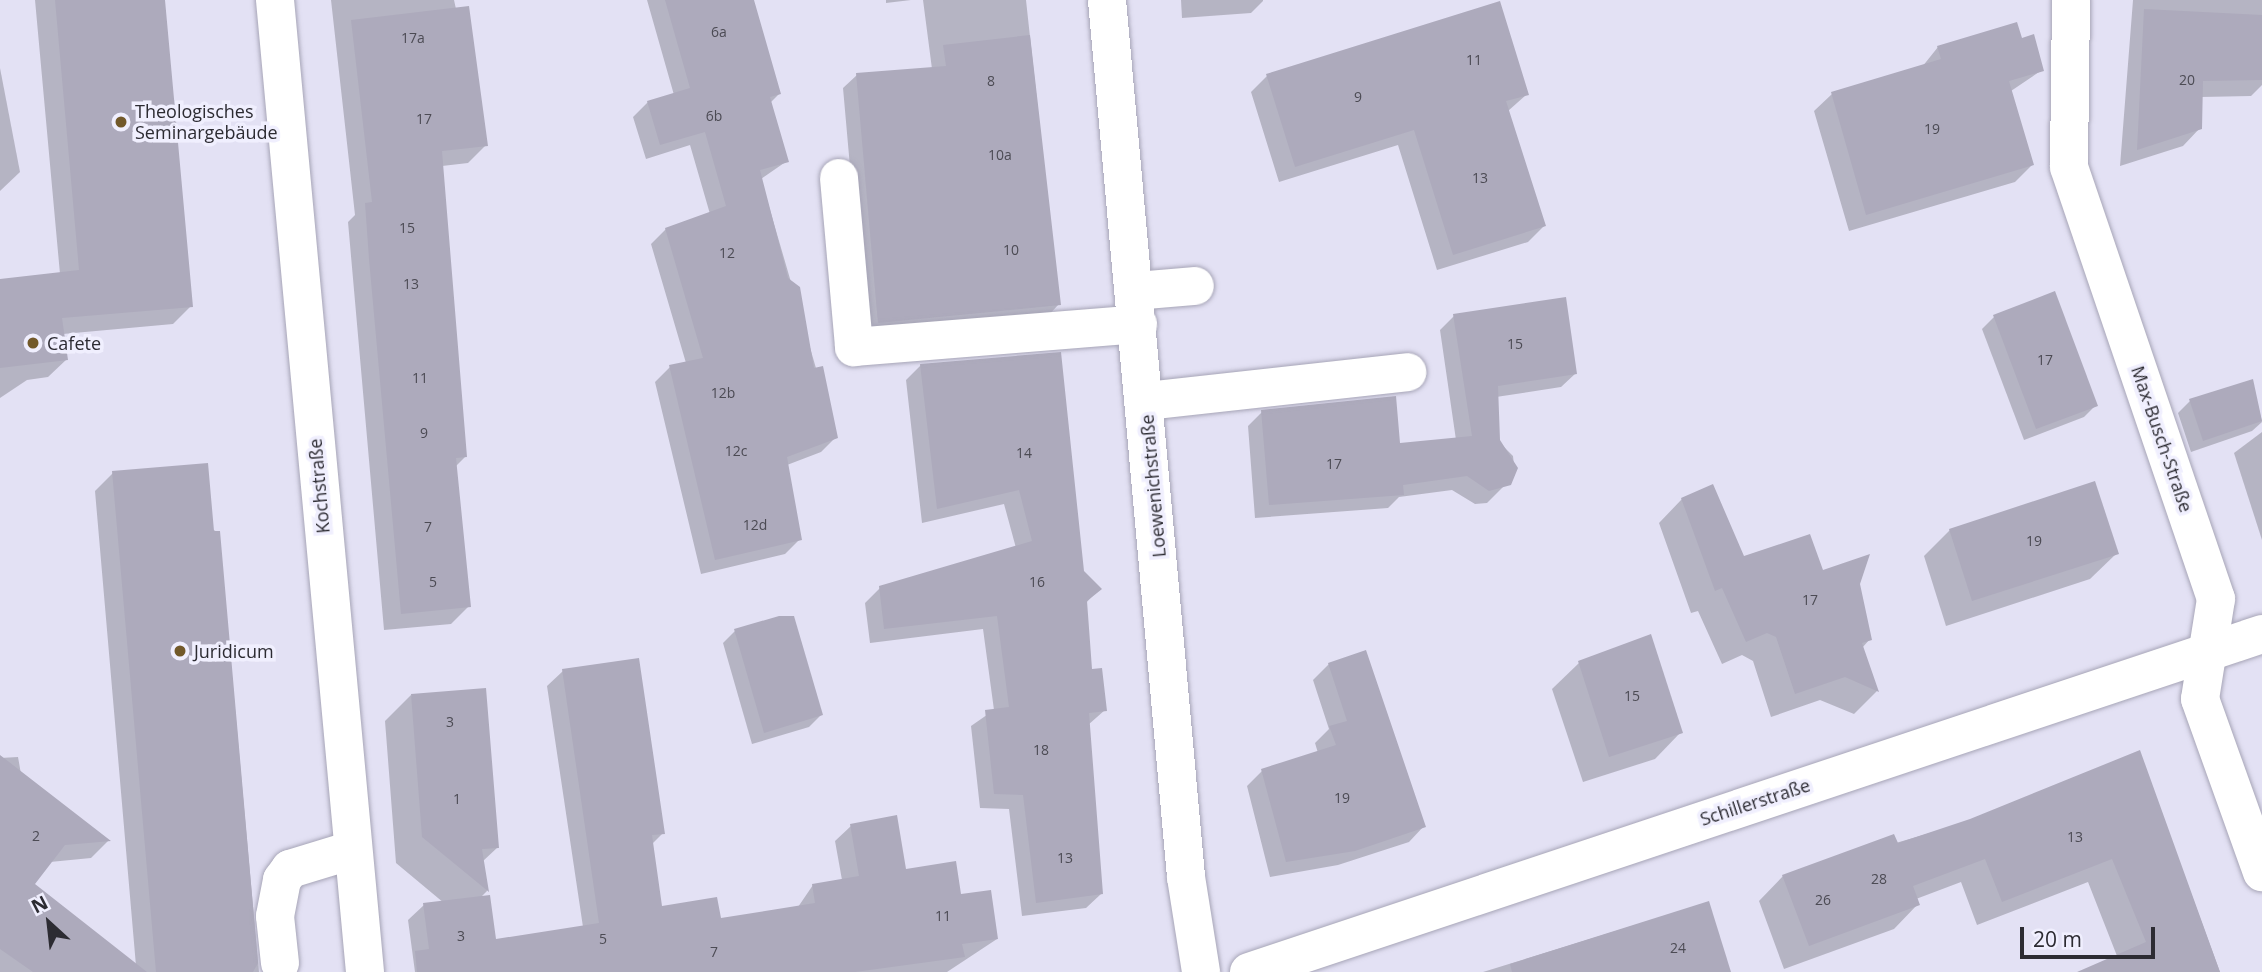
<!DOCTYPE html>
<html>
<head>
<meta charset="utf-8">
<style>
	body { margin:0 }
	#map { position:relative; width:2262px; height:972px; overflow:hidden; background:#e3e1f4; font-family:"Open Sans",sans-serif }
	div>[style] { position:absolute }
	.shadow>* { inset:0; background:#0003 }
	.building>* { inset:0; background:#adaabc }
	.roads { filter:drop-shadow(0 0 2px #a7a5b7) drop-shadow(0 0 2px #a7a5b7) }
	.minor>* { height:38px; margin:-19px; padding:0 19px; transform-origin:19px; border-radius:19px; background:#fff }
	.dots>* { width:19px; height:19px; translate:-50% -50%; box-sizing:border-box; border:4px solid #f0effe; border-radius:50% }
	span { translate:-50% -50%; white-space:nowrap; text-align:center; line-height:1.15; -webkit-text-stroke:7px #f0effe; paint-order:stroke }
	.number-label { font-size:14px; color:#4c4b54 }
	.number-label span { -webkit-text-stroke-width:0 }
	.poi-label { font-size:18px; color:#2c2b32 }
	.left { translate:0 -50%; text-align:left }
	.street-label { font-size:18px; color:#2c2b32 }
	.north { position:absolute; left:14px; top:888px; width:70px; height:70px; -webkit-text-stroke:5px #f0effe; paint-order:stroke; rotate:333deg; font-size:19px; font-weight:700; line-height:28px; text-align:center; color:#2c2b32 }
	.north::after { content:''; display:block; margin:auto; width:24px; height:32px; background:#2c2b32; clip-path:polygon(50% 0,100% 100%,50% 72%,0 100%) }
	.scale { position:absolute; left:2020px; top:927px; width:135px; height:32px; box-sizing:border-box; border:4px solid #2c2b32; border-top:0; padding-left:9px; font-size:21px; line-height:24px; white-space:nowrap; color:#2c2b32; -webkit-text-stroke:5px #f0effe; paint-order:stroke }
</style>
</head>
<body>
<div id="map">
	<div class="shadow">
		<i style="clip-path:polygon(35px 0,164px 0,191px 306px,173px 324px,63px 334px,67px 359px,48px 377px,27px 380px,0 398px,0 281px,60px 274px)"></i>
		<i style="clip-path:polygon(331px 0,454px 0,486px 145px,468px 163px,442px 166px,465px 457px,455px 467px,469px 606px,451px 624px,384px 630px,348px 222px,355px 215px)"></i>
		<i style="clip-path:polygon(647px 0,752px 0,779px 94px,770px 103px,787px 161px,761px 179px,836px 437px,821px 452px,787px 465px,800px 539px,785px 554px,701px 574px,655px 382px,670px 367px,686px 363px,651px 244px,666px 229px,710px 214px,690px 145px,646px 159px,633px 117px,648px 102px,674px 95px)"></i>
		<i style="clip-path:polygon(886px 0,911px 0,886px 3px)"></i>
		<i style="clip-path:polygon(923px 0,1026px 0,1059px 304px,1046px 318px,865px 336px,843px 88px,857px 75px,932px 69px)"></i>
		<i style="clip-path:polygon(1181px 0,1263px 0,1263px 1px,1251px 13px,1182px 18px)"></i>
		<i style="clip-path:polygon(2133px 0,2262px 0,2262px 85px,2251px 96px,2201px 97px,2200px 128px,2183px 146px,2120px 166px)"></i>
		<i style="clip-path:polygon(2020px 40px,2042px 70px,2011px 91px,2032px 165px,2015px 182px,1849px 231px,1814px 111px,1832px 94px,1922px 67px,1938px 47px)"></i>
		<i style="clip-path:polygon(0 68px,20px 172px,0 191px)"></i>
		<i style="clip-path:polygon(1267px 76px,1527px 94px,1508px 111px,1544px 226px,1528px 242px,1437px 270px,1398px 145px,1279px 182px,1251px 92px)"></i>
		<i style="clip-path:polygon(1454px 316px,1576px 373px,1561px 387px,1496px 397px,1498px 441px,1513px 456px,1515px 475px,1487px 503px,1475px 504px,1452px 490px,1399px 497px,1388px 508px,1255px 518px,1248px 426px,1262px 412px,1398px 445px,1456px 440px,1440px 330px)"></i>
		<i style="clip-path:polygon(1994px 317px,2096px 405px,2084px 417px,2024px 440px,1982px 329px)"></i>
		<i style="clip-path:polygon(1060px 354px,1083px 572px,1099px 589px,1085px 604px,1091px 671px,1105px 710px,1088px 725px,1101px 894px,1086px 908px,1022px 916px,1009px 809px,980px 808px,971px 726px,994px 710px,983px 629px,870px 643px,865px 603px,880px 588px,1016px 548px,1004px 504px,922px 523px,906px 380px,921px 365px)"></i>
		<i style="clip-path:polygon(2252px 381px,2262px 422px,2252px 431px,2191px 452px,2178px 413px,2190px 401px)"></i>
		<i style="clip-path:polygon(2262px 432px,2262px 540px,2234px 453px)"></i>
		<i style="clip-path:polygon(113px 473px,219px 533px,259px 972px,0 972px,0 758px,18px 757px,21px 774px,108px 841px,91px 858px,50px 862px,33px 884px,136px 966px,95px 491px)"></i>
		<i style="clip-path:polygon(1682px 499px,1743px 558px,1822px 572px,1870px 639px,1862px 648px,1877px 691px,1854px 714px,1820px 700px,1771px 717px,1753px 661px,1742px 655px,1722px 664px,1698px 611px,1691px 613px,1659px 523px)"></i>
		<i style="clip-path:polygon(1950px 530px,2117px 553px,2090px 579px,1946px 626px,1924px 556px)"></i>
		<i style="clip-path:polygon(735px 631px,821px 715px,809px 727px,752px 744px,723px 643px)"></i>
		<i style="clip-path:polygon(1579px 663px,1681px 732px,1655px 759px,1583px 782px,1552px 689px)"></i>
		<i style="clip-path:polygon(1329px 664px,1424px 826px,1409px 842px,1338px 865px,1270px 877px,1247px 786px,1262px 771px,1318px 753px,1315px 743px,1329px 729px,1313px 680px)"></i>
		<i style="clip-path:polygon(563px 671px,663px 833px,652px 844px,661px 908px,720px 920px,798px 907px,813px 885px,842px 880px,835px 841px,851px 826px,905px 871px,960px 896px,997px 939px,947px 972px,415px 972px,408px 920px,424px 905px,444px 903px,396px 863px,385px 721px,411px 695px,498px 847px,482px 862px,487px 891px,480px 898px,495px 941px,583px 927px,547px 686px)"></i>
		<i style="clip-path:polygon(2139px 752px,2220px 972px,2101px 972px,2117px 956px,2088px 882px,1977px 925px,1961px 882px,1916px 899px,1918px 904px,1894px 929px,1784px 969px,1759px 901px,1783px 876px,1971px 821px)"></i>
		<i style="clip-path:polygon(1707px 903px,1723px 972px,1483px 972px)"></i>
	</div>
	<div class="building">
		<i style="clip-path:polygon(55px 0,165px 0,193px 307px,62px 318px,68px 360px,0 368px,0 279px,79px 270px)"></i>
		<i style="clip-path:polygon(665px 0,754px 0,781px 94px,770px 97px,789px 162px,760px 170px,788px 278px,800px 287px,814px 368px,823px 366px,838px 438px,787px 457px,802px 540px,715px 560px,669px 365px,703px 358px,665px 228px,726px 206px,705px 132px,660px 145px,647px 101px,690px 88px)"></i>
		<i style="clip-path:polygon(1500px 1px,1529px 95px,1506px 101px,1546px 226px,1453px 255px,1414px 130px,1295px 167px,1266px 74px)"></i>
		<i style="clip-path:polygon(469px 6px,488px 146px,442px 151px,467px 457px,456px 458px,471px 607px,401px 614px,369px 259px,365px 203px,372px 202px,351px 20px)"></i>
		<i style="clip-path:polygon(2144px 9px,2262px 15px,2262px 80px,2203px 81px,2202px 129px,2137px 150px)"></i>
		<i style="clip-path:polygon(2017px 22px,2022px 38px,2034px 34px,2044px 71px,2009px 81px,2034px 165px,1866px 215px,1831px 92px,1941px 59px,1937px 46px)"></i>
		<i style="clip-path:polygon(1030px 35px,1061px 305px,878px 323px,856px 73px,946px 66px,943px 45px)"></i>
		<i style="clip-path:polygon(2055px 291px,2098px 406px,2036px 429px,1993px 315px)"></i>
		<i style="clip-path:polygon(1566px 297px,1577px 374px,1498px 386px,1500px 440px,1518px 468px,1511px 485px,1489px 491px,1467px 476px,1403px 485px,1404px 495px,1269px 505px,1261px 410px,1396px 396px,1400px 443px,1472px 436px,1453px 314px)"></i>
		<i style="clip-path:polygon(1061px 352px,1084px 571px,1102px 589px,1087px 601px,1092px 669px,1102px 668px,1107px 711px,1089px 713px,1103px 894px,1036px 903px,1023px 795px,994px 794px,985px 710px,1009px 707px,997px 616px,884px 629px,879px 586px,1032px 541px,1019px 490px,937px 509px,920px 364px)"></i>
		<i style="clip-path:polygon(2253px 379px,2262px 421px,2203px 441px,2189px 399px)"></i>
		<i style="clip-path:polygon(208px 463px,214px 531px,220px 531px,258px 963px,253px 972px,156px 972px,112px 471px)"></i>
		<i style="clip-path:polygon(2095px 481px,2119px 554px,1972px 601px,1949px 529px)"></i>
		<i style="clip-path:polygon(1713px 484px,1744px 556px,1810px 534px,1823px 570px,1870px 554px,1860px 584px,1872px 640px,1862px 643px,1879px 692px,1845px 677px,1795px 694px,1776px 637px,1767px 633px,1746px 642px,1722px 588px,1715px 591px,1681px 498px)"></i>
		<i style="clip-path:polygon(779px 616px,794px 616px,823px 715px,764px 733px,734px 629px)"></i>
		<i style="clip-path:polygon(1651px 634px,1683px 733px,1609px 757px,1578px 661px)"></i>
		<i style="clip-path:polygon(1366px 650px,1426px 827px,1355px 851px,1286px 862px,1261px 769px,1336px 745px,1329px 726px,1347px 721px,1328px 663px)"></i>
		<i style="clip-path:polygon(639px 658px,665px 834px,652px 835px,662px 906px,717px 897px,721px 918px,815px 903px,812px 884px,859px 876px,850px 824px,897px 815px,906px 869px,956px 861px,961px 894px,991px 890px,998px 939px,962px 944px,965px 957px,855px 972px,417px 972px,415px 951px,429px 949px,423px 903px,490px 895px,496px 939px,599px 923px,562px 669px)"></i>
		<i style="clip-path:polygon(486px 688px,499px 848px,482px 849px,489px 892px,422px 837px,411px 694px)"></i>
		<i style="clip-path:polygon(2140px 750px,2220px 972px,2077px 972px,2146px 942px,2112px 859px,2002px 902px,1985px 859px,1913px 886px,1920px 905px,1809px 946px,1782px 875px,1894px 834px,1898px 843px,1970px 819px)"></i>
		<i style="clip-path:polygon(0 755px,111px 841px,65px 845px,35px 884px,147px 972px,33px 972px,0 949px)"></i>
		<i style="clip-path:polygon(1709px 901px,1731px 972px,1512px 972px,1510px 964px)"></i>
	</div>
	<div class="roads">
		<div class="minor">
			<i style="left:275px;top:0;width:976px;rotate:84.71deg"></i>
			<i style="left:1107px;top:0;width:881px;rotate:84.85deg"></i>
			<i style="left:1186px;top:877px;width:96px;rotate:81deg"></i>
			<i style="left:2071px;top:0;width:167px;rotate:90.7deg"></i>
			<i style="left:2069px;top:167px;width:456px;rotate:71.2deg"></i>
			<i style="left:2216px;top:599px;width:101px;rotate:99.1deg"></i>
			<i style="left:2200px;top:699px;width:184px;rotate:70.3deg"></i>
			<i style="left:839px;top:178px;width:170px;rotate:84.9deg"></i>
			<i style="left:854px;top:347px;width:285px;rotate:-4.6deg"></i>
			<i style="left:1135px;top:291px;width:60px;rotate:-4.8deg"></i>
			<i style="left:1146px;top:401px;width:263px;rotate:-6.3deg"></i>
			<i style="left:280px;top:963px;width:47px;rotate:-96.1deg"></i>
			<i style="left:275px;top:916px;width:37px;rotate:-79deg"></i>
			<i style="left:282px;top:880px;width:14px;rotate:-54deg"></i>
			<i style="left:290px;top:869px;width:65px;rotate:-17deg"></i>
			<i style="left:1249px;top:972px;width:1068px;rotate:-18.45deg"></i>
		</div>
	</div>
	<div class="dots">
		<i style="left:121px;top:122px;background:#72592a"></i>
		<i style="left:33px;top:343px;background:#72592a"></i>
		<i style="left:180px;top:651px;background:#72592a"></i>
	</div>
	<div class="number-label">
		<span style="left:719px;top:32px">6a</span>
		<span style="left:413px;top:38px">17a</span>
		<span style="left:1474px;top:60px">11</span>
		<span style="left:2187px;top:80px">20</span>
		<span style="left:991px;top:81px">8</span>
		<span style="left:1358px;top:97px">9</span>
		<span style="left:714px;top:116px">6b</span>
		<span style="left:424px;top:119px">17</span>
		<span style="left:1932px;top:129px">19</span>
		<span style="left:1000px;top:155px">10a</span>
		<span style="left:1480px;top:178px">13</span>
		<span style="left:407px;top:228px">15</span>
		<span style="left:1011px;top:250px">10</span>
		<span style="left:727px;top:253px">12</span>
		<span style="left:411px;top:284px">13</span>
		<span style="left:1515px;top:344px">15</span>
		<span style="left:2045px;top:360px">17</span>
		<span style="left:420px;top:378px">11</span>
		<span style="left:723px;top:393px">12b</span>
		<span style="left:424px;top:433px">9</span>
		<span style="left:736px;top:451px">12c</span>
		<span style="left:1024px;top:453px">14</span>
		<span style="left:1334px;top:464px">17</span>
		<span style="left:755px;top:525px">12d</span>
		<span style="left:428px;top:527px">7</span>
		<span style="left:2034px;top:541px">19</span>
		<span style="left:433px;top:582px">5</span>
		<span style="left:1037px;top:582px">16</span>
		<span style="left:1810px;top:600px">17</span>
		<span style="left:1632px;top:696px">15</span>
		<span style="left:450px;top:722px">3</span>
		<span style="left:1041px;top:750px">18</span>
		<span style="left:1342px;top:798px">19</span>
		<span style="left:457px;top:799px">1</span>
		<span style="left:36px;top:836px">2</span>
		<span style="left:2075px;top:837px">13</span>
		<span style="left:1065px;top:858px">13</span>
		<span style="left:1879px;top:879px">28</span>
		<span style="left:1823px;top:900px">26</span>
		<span style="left:943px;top:916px">11</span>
		<span style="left:461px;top:936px">3</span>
		<span style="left:603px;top:939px">5</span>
		<span style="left:1678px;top:948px">24</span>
		<span style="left:714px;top:952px">7</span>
	</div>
	<div class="poi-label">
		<span class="left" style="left:135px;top:122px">Theologisches<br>Seminargebäude</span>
		<span class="left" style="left:47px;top:343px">Cafete</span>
		<span class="left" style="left:194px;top:651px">Juridicum</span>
	</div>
	<div class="street-label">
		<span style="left:2162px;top:439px;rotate:71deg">Max-Busch-Straße</span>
		<span style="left:319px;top:486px;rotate:-95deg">Kochstraße</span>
		<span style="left:1153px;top:486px;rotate:-95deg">Loewenichstraße</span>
		<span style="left:1755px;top:802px;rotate:-18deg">Schillerstraße</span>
	</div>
	<div class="north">N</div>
	<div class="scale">20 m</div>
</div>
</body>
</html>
